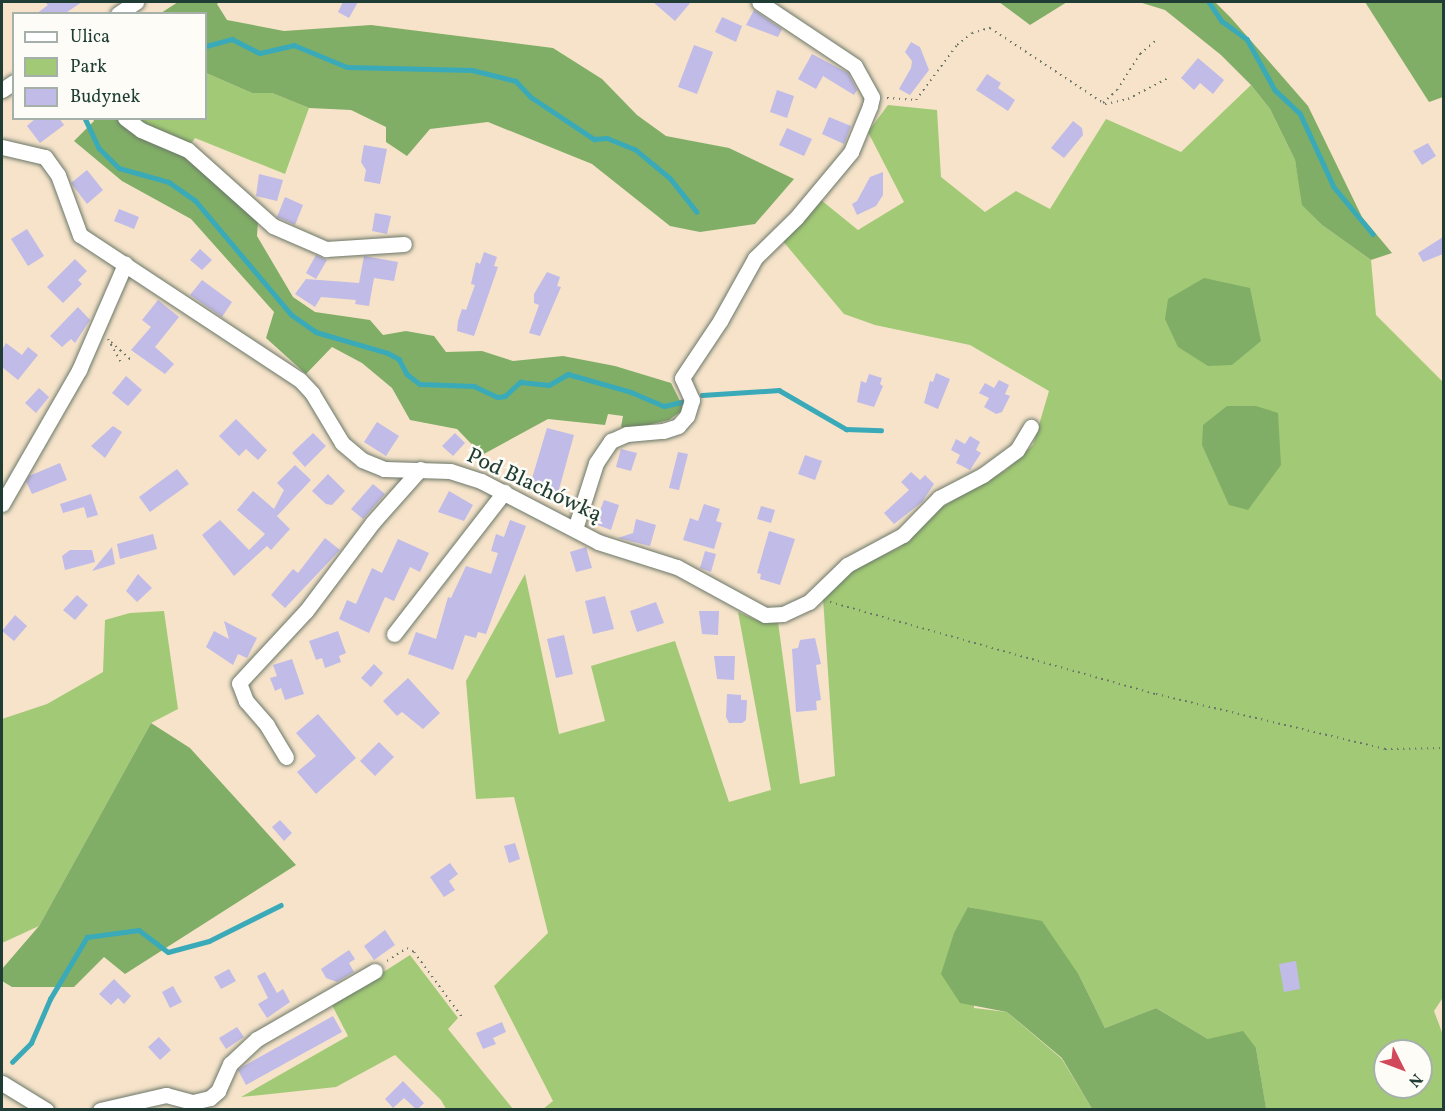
<!DOCTYPE html>
<html>
<head>
<meta charset="utf-8">
<style>
	body { margin:0 }
	#map { position:relative; width:1445px; height:1111px; overflow:hidden; background:#f6e3ca; font-family:Vollkorn,serif }
	div>[style] { position:absolute }
	.green>* { inset:0; background:#a2ca76 }
	.forest>* { inset:0; background:#81ae67 }
	.stream>* { height:4.5px; margin:-2.25px; padding:0 2.25px; transform-origin:2.25px; border-radius:2.25px; background:#3aaab8 }
	.building>* { inset:0; background:#c1bbe8 }
	.path>* { height:2px; margin-top:-1px; transform-origin:0; background:repeating-linear-gradient(90deg,#6a7768 0 1.5px,transparent 0 6px) }
	.roads { filter:drop-shadow(0 0 2px #6a7768) drop-shadow(0 0 2px #6a7768) }
	.minor>* { height:15px; margin:-7.5px; padding:0 7.5px; transform-origin:7.5px; border-radius:7.5px; background:#fff }
	span { translate:-50% -50%; white-space:nowrap; text-align:center; line-height:1.15; -webkit-text-stroke:5px #fdfcf7; paint-order:stroke }
	.street-label { font-size:22px; color:#1f3d34 }
	.frame { position:absolute; inset:0; border:3px solid #1f3d34; pointer-events:none }
	.legend { position:absolute; left:12px; top:12px; width:195px; height:108px; box-sizing:border-box; background:#fdfcf7; border:2px solid #a4b0a9; margin:0; padding:8px 10px; list-style:none; font-size:18px; color:#1f3d34 }
	.legend li { display:flex; align-items:center; gap:12px; height:30px }
	.legend b { width:30px; border:2px solid #a4b0a9 }
	.north { position:absolute; left:1373px; top:1039px; width:60px; height:60px; box-sizing:border-box; background:#fdfcf7; border:2px solid #a4b0a9; border-radius:50%; rotate:132deg; font-size:16px; font-weight:700; line-height:24px; text-align:center; color:#1f3d34 }
	.north::after { content:''; display:block; margin:auto; width:21px; height:27px; background:#d1495b; clip-path:polygon(50% 0,100% 100%,50% 72%,0 100%) }
</style>
</head>
<body>
<div id="map">
	<div class="green">
		<i style="clip-path:polygon(206px 73px,252px 93px,272px 93px,309px 108px,285px 174px,195px 138px,183px 156px,132px 130px,135px 119px,206px 118px)"></i>
		<i style="clip-path:polygon(evenodd,1251px 85px,1270px 109px,1295px 160px,1303px 205px,1322px 225px,1371px 260px,1376px 315px,1443px 382px,1444px 996px,1434px 1011px,1443px 1035px,1443px 1109px,1266px 1109px,1256px 1048px,1208px 1039px,1156px 1008px,1105px 1028px,1079px 975px,994px 913px,969px 907px,974px 1008px,1007px 1012px,1062px 1059px,1092px 1109px,543px 1109px,553px 1101px,494px 986px,548px 933px,514px 797px,476px 799px,466px 681px,525px 574px,559px 734px,605px 721px,591px 666px,675px 641px,729px 802px,771px 790px,738px 612px,756px 620px,778px 622px,800px 784px,835px 776px,823px 598px,847px 573px,900px 547px,942px 507px,1006px 470px,1033px 445px,1049px 391px,970px 345px,875px 325px,844px 314px,782px 240px,821px 200px,858px 230px,904px 202px,868px 132px,888px 105px,937px 110px,941px 177px,985px 212px,1016px 191px,1050px 209px,1106px 119px,1181px 152px,1251px 85px,1385px 1051px,1421px 1051px,1421px 1087px,1385px 1087px,1385px 1051px)"></i>
		<i style="clip-path:polygon(164px 611px,178px 709px,151px 723px,39px 926px,2px 943px,2px 719px,47px 704px,103px 672px,105px 620px,130px 613px)"></i>
		<i style="clip-path:polygon(410px 955px,458px 1018px,448px 1029px,513px 1109px,446px 1109px,441px 1100px,395px 1055px,336px 1087px,241px 1097px,348px 1036px,332px 1005px)"></i>
	</div>
	<div class="forest">
		<i style="clip-path:polygon(178px 2px,219px 2px,217px 4px,227px 20px,284px 31px,371px 25px,553px 48px,602px 79px,637px 115px,666px 136px,729px 148px,794px 179px,755px 224px,700px 232px,670px 226px,592px 164px,488px 122px,430px 129px,407px 156px,386px 142px,386px 127px,351px 110px,309px 108px,272px 93px,252px 93px,206px 73px,206px 14px,161px 13px)"></i>
		<i style="clip-path:polygon(999px 2px,1067px 2px,1030px 25px)"></i>
		<i style="clip-path:polygon(1139px 2px,1215px 2px,1231px 18px,1308px 106px,1362px 217px,1392px 253px,1371px 260px,1322px 225px,1302px 205px,1295px 160px,1270px 109px,1251px 85px,1221px 55px,1165px 10px)"></i>
		<i style="clip-path:polygon(1365px 2px,1443px 2px,1443px 97px,1429px 102px)"></i>
		<i style="clip-path:polygon(93px 119px,135px 119px,132px 130px,183px 156px,258px 221px,257px 236px,293px 297px,315px 312px,370px 320px,383px 335px,406px 331px,434px 336px,446px 352px,482px 351px,513px 361px,563px 356px,615px 366px,671px 383px,684px 409px,669px 420px,635px 428px,621px 427px,623px 416px,608px 414px,605px 425px,548px 419px,482px 455px,457px 429px,410px 420px,392px 388px,362px 363px,332px 347px,306px 374px,266px 338px,274px 312px,191px 219px,122px 181px,74px 141px,94px 121px)"></i>
		<i style="clip-path:polygon(1204px 278px,1250px 288px,1261px 341px,1232px 365px,1208px 366px,1178px 347px,1165px 319px,1168px 299px)"></i>
		<i style="clip-path:polygon(1227px 406px,1256px 406px,1278px 413px,1281px 465px,1248px 510px,1229px 505px,1202px 445px,1203px 425px)"></i>
		<i style="clip-path:polygon(151px 723px,190px 748px,296px 865px,125px 974px,104px 957px,74px 987px,12px 987px,2px 981px,2px 969px,39px 926px)"></i>
		<i style="clip-path:polygon(968px 907px,1042px 921px,1079px 975px,1105px 1028px,1156px 1008px,1208px 1039px,1243px 1031px,1256px 1048px,1266px 1108px,1270px 1109px,1092px 1109px,1062px 1058px,1007px 1012px,960px 1003px,941px 974px,954px 933px)"></i>
	</div>
	<div class="stream">
		<i style="left:1209px;top:2px;width:23px;rotate:56deg"></i>
		<i style="left:1222px;top:21px;width:31px;rotate:36deg"></i>
		<i style="left:1247px;top:39px;width:58px;rotate:61.2deg"></i>
		<i style="left:1275px;top:90px;width:34px;rotate:43deg"></i>
		<i style="left:1300px;top:113px;width:81px;rotate:65.3deg"></i>
		<i style="left:1334px;top:187px;width:61px;rotate:50.3deg"></i>
		<i style="left:206px;top:46px;width:27px;rotate:-15deg"></i>
		<i style="left:232px;top:39px;width:31px;rotate:27deg"></i>
		<i style="left:260px;top:53px;width:35px;rotate:-13deg"></i>
		<i style="left:294px;top:45px;width:57px;rotate:22.5deg"></i>
		<i style="left:347px;top:67px;width:125px;rotate:1.4deg"></i>
		<i style="left:472px;top:70px;width:45px;rotate:14deg"></i>
		<i style="left:516px;top:81px;width:22px;rotate:47deg"></i>
		<i style="left:531px;top:97px;width:76px;rotate:33.7deg"></i>
		<i style="left:594px;top:139px;width:13px;rotate:-4deg"></i>
		<i style="left:607px;top:138px;width:31px;rotate:22deg"></i>
		<i style="left:636px;top:150px;width:44px;rotate:39.5deg"></i>
		<i style="left:670px;top:178px;width:43px;rotate:51.5deg"></i>
		<i style="left:85px;top:118px;width:33px;rotate:65deg"></i>
		<i style="left:99px;top:148px;width:28px;rotate:45deg"></i>
		<i style="left:119px;top:168px;width:52px;rotate:15.6deg"></i>
		<i style="left:169px;top:182px;width:32px;rotate:35deg"></i>
		<i style="left:195px;top:200px;width:150px;rotate:49.9deg"></i>
		<i style="left:292px;top:315px;width:29px;rotate:35deg"></i>
		<i style="left:316px;top:332px;width:75px;rotate:16.3deg"></i>
		<i style="left:388px;top:353px;width:13px;rotate:29deg"></i>
		<i style="left:399px;top:359px;width:17px;rotate:62deg"></i>
		<i style="left:407px;top:374px;width:16px;rotate:38deg"></i>
		<i style="left:420px;top:384px;width:54px;rotate:2.1deg"></i>
		<i style="left:474px;top:386px;width:26px;rotate:25deg"></i>
		<i style="left:498px;top:397px;width:7px;rotate:-8deg"></i>
		<i style="left:505px;top:396px;width:21px;rotate:-43deg"></i>
		<i style="left:520px;top:382px;width:29px;rotate:6deg"></i>
		<i style="left:549px;top:385px;width:22px;rotate:-30deg"></i>
		<i style="left:568px;top:374px;width:66px;rotate:15.9deg"></i>
		<i style="left:631px;top:392px;width:36px;rotate:23deg"></i>
		<i style="left:664px;top:406px;width:23px;rotate:-13deg"></i>
		<i style="left:702px;top:395px;width:77px;rotate:-3.7deg"></i>
		<i style="left:779px;top:390px;width:78px;rotate:30.2deg"></i>
		<i style="left:846px;top:429px;width:35px;rotate:2deg"></i>
		<i style="left:12px;top:1062px;width:27px;rotate:-45deg"></i>
		<i style="left:31px;top:1043px;width:48px;rotate:-66.6deg"></i>
		<i style="left:50px;top:999px;width:72px;rotate:-59.2deg"></i>
		<i style="left:87px;top:937px;width:52px;rotate:-7.7deg"></i>
		<i style="left:139px;top:930px;width:36px;rotate:37deg"></i>
		<i style="left:168px;top:952px;width:42px;rotate:-15deg"></i>
		<i style="left:209px;top:941px;width:80px;rotate:-26.6deg"></i>
	</div>
	<div class="building">
		<i style="clip-path:polygon(45px 2px,82px 2px,64px 14px,36px 14px,48px 5px)"></i>
		<i style="clip-path:polygon(343px 2px,358px 2px,349px 18px,338px 12px)"></i>
		<i style="clip-path:polygon(653px 2px,691px 2px,675px 21px)"></i>
		<i style="clip-path:polygon(754px 10px,782px 29px,778px 37px,746px 25px)"></i>
		<i style="clip-path:polygon(722px 17px,742px 26px,736px 42px,715px 32px)"></i>
		<i style="clip-path:polygon(911px 42px,920px 47px,929px 70px,910px 95px,899px 89px,911px 68px,912px 61px,905px 52px)"></i>
		<i style="clip-path:polygon(694px 45px,713px 52px,697px 94px,678px 87px)"></i>
		<i style="clip-path:polygon(812px 54px,848px 73px,857px 90px,854px 95px,823px 76px,816px 89px,798px 79px)"></i>
		<i style="clip-path:polygon(1198px 58px,1224px 80px,1213px 94px,1200px 83px,1194px 90px,1181px 78px)"></i>
		<i style="clip-path:polygon(987px 74px,1001px 83px,998px 88px,1015px 100px,1008px 111px,976px 90px)"></i>
		<i style="clip-path:polygon(777px 90px,794px 96px,787px 118px,770px 112px)"></i>
		<i style="clip-path:polygon(829px 117px,851px 126px,844px 144px,822px 134px)"></i>
		<i style="clip-path:polygon(36px 118px,59px 118px,64px 125px,40px 143px,27px 126px)"></i>
		<i style="clip-path:polygon(1073px 121px,1082px 128px,1083px 135px,1064px 158px,1051px 148px)"></i>
		<i style="clip-path:polygon(787px 128px,812px 139px,804px 156px,779px 145px)"></i>
		<i style="clip-path:polygon(1428px 143px,1436px 156px,1422px 165px,1413px 151px)"></i>
		<i style="clip-path:polygon(364px 145px,387px 149px,380px 184px,364px 181px,366px 170px,361px 162px)"></i>
		<i style="clip-path:polygon(87px 170px,103px 190px,87px 204px,71px 183px)"></i>
		<i style="clip-path:polygon(883px 172px,883px 195px,876px 206px,857px 215px,852px 204px,857px 201px,870px 177px)"></i>
		<i style="clip-path:polygon(259px 174px,283px 180px,277px 201px,256px 196px)"></i>
		<i style="clip-path:polygon(285px 197px,303px 205px,295px 225px,277px 217px)"></i>
		<i style="clip-path:polygon(119px 209px,139px 217px,134px 229px,114px 221px)"></i>
		<i style="clip-path:polygon(375px 213px,391px 216px,387px 234px,372px 231px)"></i>
		<i style="clip-path:polygon(27px 229px,44px 256px,28px 266px,11px 239px)"></i>
		<i style="clip-path:polygon(1443px 237px,1443px 254px,1423px 262px,1418px 253px)"></i>
		<i style="clip-path:polygon(200px 249px,212px 260px,202px 270px,190px 260px)"></i>
		<i style="clip-path:polygon(484px 252px,497px 257px,494px 266px,498px 267px,474px 336px,457px 331px,458px 321px,462px 309px,466px 310px,475px 285px,471px 284px,476px 262px,480px 264px)"></i>
		<i style="clip-path:polygon(316px 255px,327px 260px,316px 279px,306px 273px)"></i>
		<i style="clip-path:polygon(364px 256px,398px 262px,394px 281px,374px 278px,369px 306px,355px 304px,356px 300px,321px 297px,315px 307px,295px 294px,306px 279px,359px 283px)"></i>
		<i style="clip-path:polygon(75px 259px,87px 271px,78px 280px,82px 284px,63px 303px,47px 287px)"></i>
		<i style="clip-path:polygon(547px 272px,560px 277px,557px 286px,561px 287px,540px 336px,529px 333px,539px 305px,534px 303px,534px 294px)"></i>
		<i style="clip-path:polygon(202px 280px,232px 302px,222px 317px,190px 295px)"></i>
		<i style="clip-path:polygon(158px 300px,179px 317px,155px 347px,174px 364px,165px 374px,131px 350px,151px 327px,142px 320px)"></i>
		<i style="clip-path:polygon(78px 307px,90px 320px,75px 343px,71px 339px,62px 347px,50px 336px)"></i>
		<i style="clip-path:polygon(6px 343px,22px 355px,28px 347px,38px 355px,18px 380px,2px 367px,2px 350px)"></i>
		<i style="clip-path:polygon(936px 373px,950px 379px,938px 409px,924px 403px,930px 381px,933px 382px)"></i>
		<i style="clip-path:polygon(869px 374px,882px 378px,880px 384px,883px 386px,874px 407px,857px 402px,861px 381px,866px 383px)"></i>
		<i style="clip-path:polygon(126px 376px,142px 390px,128px 406px,112px 393px)"></i>
		<i style="clip-path:polygon(999px 380px,1009px 385px,1005px 394px,1010px 396px,1002px 412px,996px 414px,984px 407px,989px 398px,979px 393px,985px 383px,994px 388px)"></i>
		<i style="clip-path:polygon(39px 388px,49px 397px,36px 413px,25px 403px)"></i>
		<i style="clip-path:polygon(236px 419px,267px 450px,258px 460px,246px 449px,239px 456px,219px 436px)"></i>
		<i style="clip-path:polygon(377px 422px,399px 436px,386px 456px,364px 442px)"></i>
		<i style="clip-path:polygon(113px 426px,122px 432px,105px 458px,91px 446px)"></i>
		<i style="clip-path:polygon(547px 428px,574px 435px,558px 493px,530px 485px)"></i>
		<i style="clip-path:polygon(313px 433px,326px 446px,305px 467px,292px 453px)"></i>
		<i style="clip-path:polygon(455px 433px,465px 443px,453px 456px,442px 446px)"></i>
		<i style="clip-path:polygon(970px 436px,980px 442px,976px 450px,981px 453px,970px 470px,956px 463px,960px 455px,951px 450px,956px 439px,965px 444px)"></i>
		<i style="clip-path:polygon(621px 449px,637px 453px,631px 471px,616px 467px)"></i>
		<i style="clip-path:polygon(678px 452px,688px 454px,679px 490px,669px 488px)"></i>
		<i style="clip-path:polygon(805px 455px,822px 461px,815px 480px,798px 474px)"></i>
		<i style="clip-path:polygon(60px 463px,67px 480px,32px 494px,26px 481px,29px 476px)"></i>
		<i style="clip-path:polygon(295px 465px,311px 480px,277px 516px,290px 529px,271px 550px,267px 546px,234px 576px,202px 535px,220px 520px,249px 550px,265px 534px,237px 510px,253px 491px,274px 509px,284px 490px,277px 483px)"></i>
		<i style="clip-path:polygon(177px 469px,189px 484px,150px 512px,139px 497px)"></i>
		<i style="clip-path:polygon(911px 472px,920px 480px,925px 475px,934px 484px,922px 502px,894px 524px,884px 513px,909px 490px,901px 482px)"></i>
		<i style="clip-path:polygon(328px 474px,345px 491px,332px 505px,326px 504px,312px 491px)"></i>
		<i style="clip-path:polygon(373px 484px,385px 494px,363px 519px,351px 509px)"></i>
		<i style="clip-path:polygon(449px 491px,473px 505px,464px 521px,438px 512px)"></i>
		<i style="clip-path:polygon(91px 494px,98px 515px,87px 518px,84px 507px,63px 513px,60px 504px)"></i>
		<i style="clip-path:polygon(604px 500px,619px 505px,611px 530px,595px 524px)"></i>
		<i style="clip-path:polygon(704px 504px,720px 509px,716px 521px,722px 523px,714px 549px,683px 540px,690px 518px,698px 521px)"></i>
		<i style="clip-path:polygon(761px 506px,775px 510px,771px 523px,757px 519px)"></i>
		<i style="clip-path:polygon(636px 519px,656px 525px,650px 546px,618px 538px,633px 533px)"></i>
		<i style="clip-path:polygon(510px 520px,526px 526px,486px 634px,478px 632px,476px 638px,465px 635px,453px 670px,408px 654px,416px 632px,436px 639px,448px 597px,451px 598px,466px 566px,491px 574px,498px 553px,491px 551px,496px 534px,504px 537px)"></i>
		<i style="clip-path:polygon(769px 531px,795px 539px,780px 585px,760px 579px,761px 574px,757px 573px)"></i>
		<i style="clip-path:polygon(153px 534px,157px 549px,120px 559px,117px 544px)"></i>
		<i style="clip-path:polygon(325px 538px,340px 550px,285px 608px,271px 595px,293px 569px,298px 573px)"></i>
		<i style="clip-path:polygon(398px 539px,429px 553px,420px 572px,410px 567px,394px 601px,385px 597px,369px 633px,339px 619px,347px 600px,356px 604px,372px 568px,382px 573px)"></i>
		<i style="clip-path:polygon(112px 547px,115px 564px,92px 571px)"></i>
		<i style="clip-path:polygon(586px 547px,592px 568px,576px 572px,570px 552px)"></i>
		<i style="clip-path:polygon(70px 550px,92px 550px,95px 562px,65px 570px,62px 556px)"></i>
		<i style="clip-path:polygon(705px 551px,716px 554px,711px 572px,700px 568px)"></i>
		<i style="clip-path:polygon(138px 574px,152px 588px,137px 602px,126px 591px)"></i>
		<i style="clip-path:polygon(77px 595px,88px 605px,75px 620px,63px 610px)"></i>
		<i style="clip-path:polygon(605px 596px,614px 629px,593px 634px,585px 601px)"></i>
		<i style="clip-path:polygon(656px 602px,664px 623px,637px 632px,630px 611px)"></i>
		<i style="clip-path:polygon(699px 611px,719px 611px,718px 635px,702px 634px)"></i>
		<i style="clip-path:polygon(15px 615px,27px 626px,14px 641px,2px 631px)"></i>
		<i style="clip-path:polygon(224px 621px,257px 638px,247px 658px,238px 654px,233px 665px,206px 647px,214px 631px,229px 639px)"></i>
		<i style="clip-path:polygon(338px 631px,346px 653px,339px 656px,341px 662px,325px 668px,322px 658px,316px 660px,309px 641px)"></i>
		<i style="clip-path:polygon(564px 635px,573px 674px,556px 678px,547px 639px)"></i>
		<i style="clip-path:polygon(815px 638px,821px 664px,816px 665px,821px 700px,816px 701px,817px 710px,796px 712px,792px 649px,798px 648px,800px 640px)"></i>
		<i style="clip-path:polygon(714px 656px,735px 656px,734px 680px,717px 679px)"></i>
		<i style="clip-path:polygon(292px 659px,304px 694px,285px 700px,281px 688px,275px 691px,270px 678px,277px 676px,273px 665px)"></i>
		<i style="clip-path:polygon(374px 664px,383px 673px,371px 687px,361px 678px)"></i>
		<i style="clip-path:polygon(408px 678px,440px 713px,423px 729px,402px 712px,397px 716px,383px 701px)"></i>
		<i style="clip-path:polygon(727px 694px,741px 695px,741px 700px,747px 700px,746px 720px,742px 723px,729px 723px,726px 717px)"></i>
		<i style="clip-path:polygon(318px 714px,356px 758px,316px 794px,297px 772px,316px 756px,296px 733px)"></i>
		<i style="clip-path:polygon(379px 742px,394px 757px,375px 776px,360px 761px)"></i>
		<i style="clip-path:polygon(280px 820px,292px 833px,284px 841px,272px 827px)"></i>
		<i style="clip-path:polygon(515px 843px,520px 859px,509px 863px,504px 846px)"></i>
		<i style="clip-path:polygon(450px 863px,458px 874px,449px 881px,455px 890px,444px 897px,430px 877px)"></i>
		<i style="clip-path:polygon(385px 930px,395px 945px,374px 960px,364px 946px)"></i>
		<i style="clip-path:polygon(349px 950px,355px 959px,349px 963px,354px 972px,337px 982px,326px 978px,321px 969px)"></i>
		<i style="clip-path:polygon(1296px 961px,1300px 989px,1284px 992px,1279px 964px)"></i>
		<i style="clip-path:polygon(229px 969px,236px 981px,221px 989px,214px 977px)"></i>
		<i style="clip-path:polygon(265px 972px,277px 993px,283px 989px,290px 1002px,267px 1018px,258px 1004px,268px 998px,257px 976px)"></i>
		<i style="clip-path:polygon(114px 979px,131px 996px,124px 1004px,118px 998px,111px 1005px,99px 994px)"></i>
		<i style="clip-path:polygon(173px 986px,182px 1002px,170px 1008px,162px 992px)"></i>
		<i style="clip-path:polygon(333px 1016px,342px 1032px,246px 1085px,238px 1070px,242px 1067px)"></i>
		<i style="clip-path:polygon(502px 1022px,506px 1032px,493px 1038px,496px 1044px,483px 1049px,476px 1033px)"></i>
		<i style="clip-path:polygon(237px 1027px,244px 1037px,226px 1049px,219px 1038px)"></i>
		<i style="clip-path:polygon(159px 1037px,171px 1050px,160px 1060px,148px 1047px)"></i>
		<i style="clip-path:polygon(403px 1081px,424px 1103px,417px 1110px,404px 1098px,393px 1108px,385px 1099px)"></i>
	</div>
	<div class="path">
		<i style="left:887px;top:98px;width:29px;rotate:4deg"></i>
		<i style="left:916px;top:100px;width:69px;rotate:-53.3deg"></i>
		<i style="left:957px;top:45px;width:19px;rotate:-39deg"></i>
		<i style="left:972px;top:33px;width:19px;rotate:-16deg"></i>
		<i style="left:990px;top:28px;width:138px;rotate:33.5deg"></i>
		<i style="left:1105px;top:104px;width:24px;rotate:-12deg"></i>
		<i style="left:1128px;top:99px;width:45px;rotate:-27.7deg"></i>
		<i style="left:1103px;top:103px;width:19px;rotate:-43deg"></i>
		<i style="left:1117px;top:90px;width:43px;rotate:-57.4deg"></i>
		<i style="left:1140px;top:54px;width:23px;rotate:-41deg"></i>
		<i style="left:108px;top:339px;width:29px;rotate:61deg"></i>
		<i style="left:111px;top:342px;width:27px;rotate:42deg"></i>
		<i style="left:830px;top:602px;width:339px;rotate:15.8deg"></i>
		<i style="left:1156px;top:694px;width:236px;rotate:13.5deg"></i>
		<i style="left:1385px;top:749px;width:59px;rotate:-1deg"></i>
		<i style="left:387px;top:961px;width:24px;rotate:-33deg"></i>
		<i style="left:407px;top:948px;width:8px;rotate:30deg"></i>
		<i style="left:414px;top:952px;width:81px;rotate:53.6deg"></i>
	</div>
	<div class="roads">
		<div class="minor">
			<i style="left:118px;top:14px;width:22px;rotate:-34deg"></i>
			<i style="left:2px;top:90px;width:14px;rotate:-34deg"></i>
			<i style="left:125px;top:118px;width:20px;rotate:37deg"></i>
			<i style="left:141px;top:130px;width:51px;rotate:23.1deg"></i>
			<i style="left:188px;top:150px;width:114px;rotate:41.8deg"></i>
			<i style="left:273px;top:226px;width:58px;rotate:23.5deg"></i>
			<i style="left:326px;top:249px;width:78px;rotate:-3.7deg"></i>
			<i style="left:2px;top:147px;width:44px;rotate:13.1deg"></i>
			<i style="left:45px;top:157px;width:22px;rotate:54deg"></i>
			<i style="left:58px;top:175px;width:64px;rotate:69.9deg"></i>
			<i style="left:80px;top:235px;width:263px;rotate:33.4deg"></i>
			<i style="left:300px;top:380px;width:18px;rotate:47deg"></i>
			<i style="left:312px;top:393px;width:58px;rotate:59deg"></i>
			<i style="left:342px;top:443px;width:26px;rotate:40deg"></i>
			<i style="left:362px;top:460px;width:24px;rotate:22deg"></i>
			<i style="left:384px;top:469px;width:66px;rotate:1.7deg"></i>
			<i style="left:450px;top:471px;width:33px;rotate:18deg"></i>
			<i style="left:481px;top:481px;width:132px;rotate:27.5deg"></i>
			<i style="left:598px;top:542px;width:83px;rotate:17.6deg"></i>
			<i style="left:677px;top:567px;width:100px;rotate:28.6deg"></i>
			<i style="left:765px;top:615px;width:18px;rotate:-3deg"></i>
			<i style="left:783px;top:614px;width:29px;rotate:-25deg"></i>
			<i style="left:809px;top:602px;width:53px;rotate:-44.2deg"></i>
			<i style="left:847px;top:565px;width:64px;rotate:-28.2deg"></i>
			<i style="left:903px;top:535px;width:52px;rotate:-45.8deg"></i>
			<i style="left:939px;top:498px;width:50px;rotate:-27.6deg"></i>
			<i style="left:983px;top:475px;width:42px;rotate:-36.3deg"></i>
			<i style="left:1017px;top:450px;width:27px;rotate:-59deg"></i>
			<i style="left:2px;top:504px;width:155px;rotate:-60.1deg"></i>
			<i style="left:79px;top:370px;width:116px;rotate:-66.5deg"></i>
			<i style="left:575px;top:529px;width:69px;rotate:-72.3deg"></i>
			<i style="left:596px;top:463px;width:27px;rotate:-56deg"></i>
			<i style="left:611px;top:441px;width:17px;rotate:-24deg"></i>
			<i style="left:627px;top:434px;width:36px;rotate:-5deg"></i>
			<i style="left:663px;top:431px;width:16px;rotate:-18deg"></i>
			<i style="left:678px;top:426px;width:13px;rotate:-48deg"></i>
			<i style="left:687px;top:416px;width:17px;rotate:-73deg"></i>
			<i style="left:692px;top:400px;width:24px;rotate:-114deg"></i>
			<i style="left:682px;top:378px;width:69px;rotate:-56.3deg"></i>
			<i style="left:720px;top:321px;width:72px;rotate:-60.9deg"></i>
			<i style="left:755px;top:258px;width:57px;rotate:-44.3deg"></i>
			<i style="left:796px;top:218px;width:86px;rotate:-50.2deg"></i>
			<i style="left:851px;top:152px;width:50px;rotate:-67.6deg"></i>
			<i style="left:870px;top:106px;width:9px;rotate:-77deg"></i>
			<i style="left:872px;top:97px;width:35px;rotate:-119deg"></i>
			<i style="left:855px;top:66px;width:115px;rotate:-146.3deg"></i>
			<i style="left:394px;top:634px;width:180px;rotate:-52.2deg"></i>
			<i style="left:286px;top:757px;width:37px;rotate:-121deg"></i>
			<i style="left:267px;top:725px;width:32px;rotate:-131deg"></i>
			<i style="left:246px;top:701px;width:19px;rotate:-111deg"></i>
			<i style="left:239px;top:683px;width:98px;rotate:-47.1deg"></i>
			<i style="left:306px;top:611px;width:111px;rotate:-53deg"></i>
			<i style="left:373px;top:522px;width:71px;rotate:-48.4deg"></i>
			<i style="left:2px;top:1083px;width:52px;rotate:31.5deg"></i>
			<i style="left:100px;top:1110px;width:68px;rotate:-12.8deg"></i>
			<i style="left:166px;top:1095px;width:28px;rotate:15deg"></i>
			<i style="left:193px;top:1102px;width:17px;rotate:-13deg"></i>
			<i style="left:210px;top:1098px;width:11px;rotate:-41deg"></i>
			<i style="left:218px;top:1091px;width:30px;rotate:-66deg"></i>
			<i style="left:230px;top:1064px;width:37px;rotate:-43deg"></i>
			<i style="left:257px;top:1039px;width:136px;rotate:-30deg"></i>
		</div>
	</div>
	<div class="street-label">
		<span style="left:534px;top:486px;rotate:25deg">Pod Blachówką</span>
	</div>
	<div class="frame"></div>
	<ul class="legend">
	<li><b style="height:8px;background:#fff"></b>Ulica</li>
	<li><b style="height:16px;background:#a2ca76"></b>Park</li>
	<li><b style="height:16px;background:#c1bbe8"></b>Budynek</li>
	</ul>
	<div class="north">N</div>
</div>
</body>
</html>
